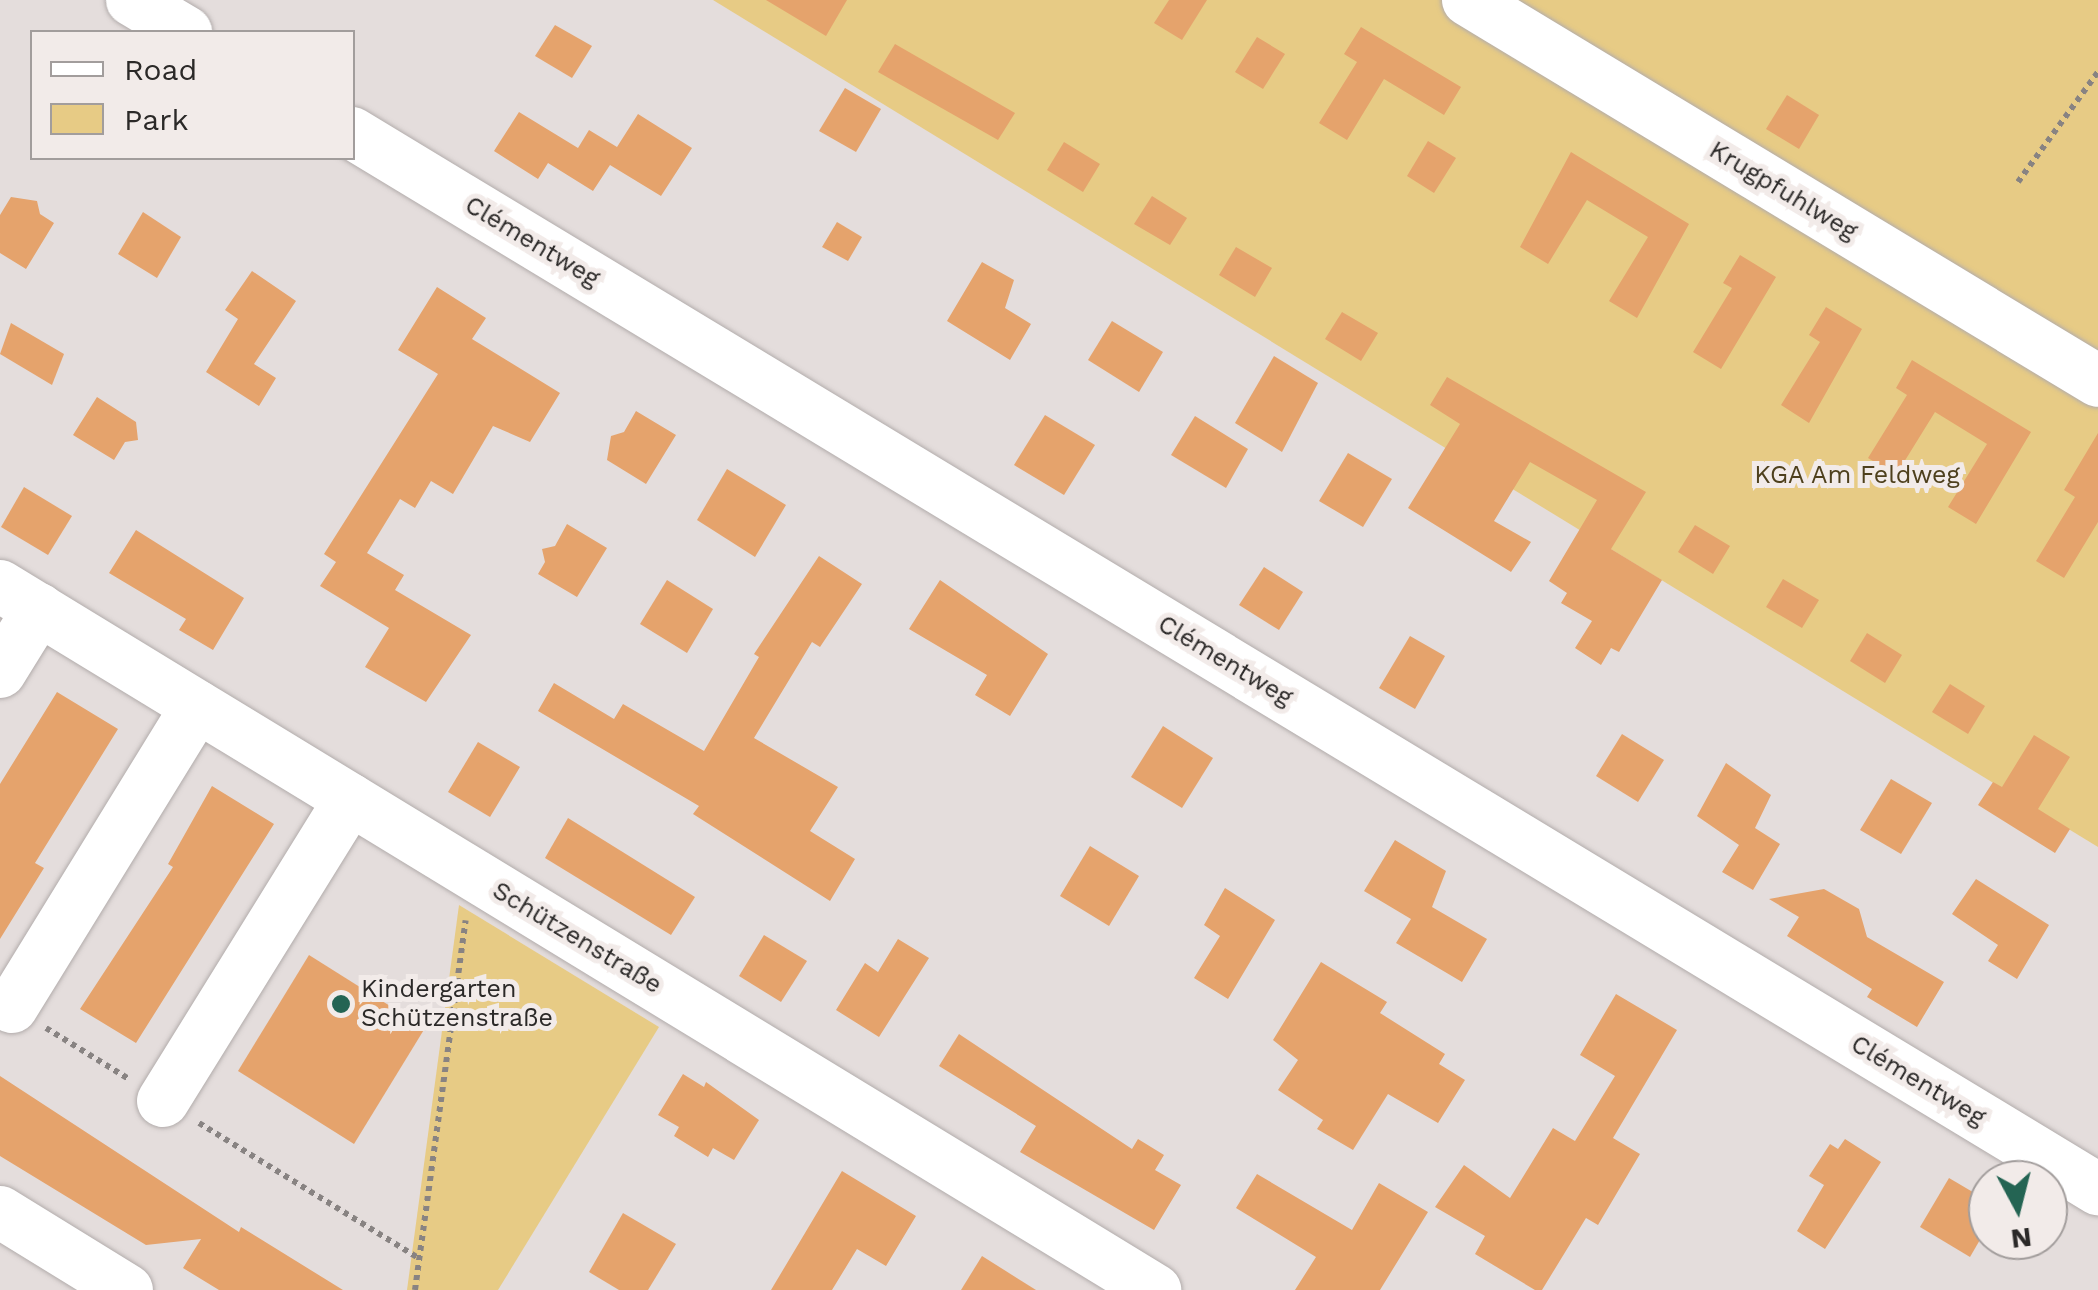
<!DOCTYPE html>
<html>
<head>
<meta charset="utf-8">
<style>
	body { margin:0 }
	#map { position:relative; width:2098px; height:1290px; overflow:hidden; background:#e4dddc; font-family:"Work Sans",sans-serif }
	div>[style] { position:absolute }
	.green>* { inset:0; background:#e7cb85 }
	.building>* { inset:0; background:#e5a36c }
	.path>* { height:6px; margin-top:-3px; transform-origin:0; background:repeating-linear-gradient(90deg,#888382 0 5px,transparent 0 10px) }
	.roads { filter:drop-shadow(0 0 2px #b2acab) drop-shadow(0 0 2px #b2acab) }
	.minor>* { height:52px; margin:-26px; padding:0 26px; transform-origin:26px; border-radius:26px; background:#fff }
	.dots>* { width:28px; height:28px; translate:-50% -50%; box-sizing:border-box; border:5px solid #f2ebe9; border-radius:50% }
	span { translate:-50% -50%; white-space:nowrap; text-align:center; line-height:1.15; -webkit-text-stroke:10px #f2ebe9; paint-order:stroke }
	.street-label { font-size:25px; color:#2b2928 }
	.park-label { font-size:25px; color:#4e401d }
	.poi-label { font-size:25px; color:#2b2928 }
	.left { translate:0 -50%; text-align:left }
	.legend { position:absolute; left:30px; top:30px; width:325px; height:130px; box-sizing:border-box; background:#f2ebe9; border:2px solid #a29d9c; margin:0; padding:12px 18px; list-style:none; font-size:30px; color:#2b2928 }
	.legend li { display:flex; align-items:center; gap:20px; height:50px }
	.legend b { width:50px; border:2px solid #a29d9c }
	.north { position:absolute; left:1968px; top:1160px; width:100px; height:100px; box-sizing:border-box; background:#f2ebe9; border:2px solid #a29d9c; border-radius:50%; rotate:173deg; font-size:28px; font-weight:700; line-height:40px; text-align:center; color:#2b2928 }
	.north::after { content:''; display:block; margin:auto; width:35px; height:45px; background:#246453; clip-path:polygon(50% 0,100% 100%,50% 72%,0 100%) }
</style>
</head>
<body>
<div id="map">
	<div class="green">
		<i style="clip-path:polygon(713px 0,2098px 0,2098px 847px)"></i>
		<i style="clip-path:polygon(459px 905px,659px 1027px,498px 1290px,407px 1290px)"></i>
	</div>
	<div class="building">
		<i style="clip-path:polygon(766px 0,847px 0,826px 36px)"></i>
		<i style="clip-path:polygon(1169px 0,1207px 0,1182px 40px,1154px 23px)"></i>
		<i style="clip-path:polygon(555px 25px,592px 46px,572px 78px,535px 56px)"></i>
		<i style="clip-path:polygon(1361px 27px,1461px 87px,1444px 115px,1384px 79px,1347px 140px,1319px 123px,1357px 62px,1344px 54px)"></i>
		<i style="clip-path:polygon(1257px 37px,1285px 54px,1263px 89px,1235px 72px)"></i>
		<i style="clip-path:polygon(895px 44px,1015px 113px,998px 140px,878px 72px)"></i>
		<i style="clip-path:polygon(845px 88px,881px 109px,856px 152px,819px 131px)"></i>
		<i style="clip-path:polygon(1787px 95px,1819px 115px,1799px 149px,1766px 129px)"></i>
		<i style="clip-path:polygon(519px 112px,578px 148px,589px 130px,617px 147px,638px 114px,692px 148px,661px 196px,610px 165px,593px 191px,548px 163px,538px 179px,494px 151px)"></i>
		<i style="clip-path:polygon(1428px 141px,1456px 158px,1434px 193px,1407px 176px)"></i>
		<i style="clip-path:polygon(1064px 142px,1100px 164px,1083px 192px,1047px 170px)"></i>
		<i style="clip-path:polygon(1571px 152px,1689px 224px,1637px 318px,1609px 301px,1648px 237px,1587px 200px,1548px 264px,1520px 247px)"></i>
		<i style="clip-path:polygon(1152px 196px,1187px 218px,1170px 245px,1134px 224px)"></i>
		<i style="clip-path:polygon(11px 197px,37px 201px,40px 214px,54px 223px,26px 269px,0 253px,0 215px)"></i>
		<i style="clip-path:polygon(143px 212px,181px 237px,157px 278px,118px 254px)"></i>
		<i style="clip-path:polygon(837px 222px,862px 237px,848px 261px,822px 247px)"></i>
		<i style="clip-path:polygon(1236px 247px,1272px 268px,1255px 297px,1219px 275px)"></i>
		<i style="clip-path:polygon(1740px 255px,1776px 277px,1721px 369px,1693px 352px,1732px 288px,1723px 283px)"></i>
		<i style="clip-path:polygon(982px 262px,1014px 280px,1005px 308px,1031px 324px,1010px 360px,947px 321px)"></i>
		<i style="clip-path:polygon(252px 271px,296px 301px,254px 364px,276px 378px,259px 406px,206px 372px,238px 319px,225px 310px)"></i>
		<i style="clip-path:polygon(437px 287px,486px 318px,472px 339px,560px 393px,530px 442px,493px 426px,453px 494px,431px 481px,415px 508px,400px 499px,367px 553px,404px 575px,395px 590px,471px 635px,426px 702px,365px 667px,389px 628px,320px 586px,336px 562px,324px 554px,438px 374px,398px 350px)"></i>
		<i style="clip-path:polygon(1826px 307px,1862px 329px,1809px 423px,1781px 405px,1820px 342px,1809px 335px)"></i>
		<i style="clip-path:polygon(1342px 312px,1378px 333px,1361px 361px,1325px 339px)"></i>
		<i style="clip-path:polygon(1112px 321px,1163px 352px,1139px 392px,1088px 360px)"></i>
		<i style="clip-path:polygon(11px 323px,64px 354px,52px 385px,0 354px)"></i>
		<i style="clip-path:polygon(1274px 356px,1318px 383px,1282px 452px,1235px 423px)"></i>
		<i style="clip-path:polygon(1912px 360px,2031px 432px,1976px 524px,1948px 507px,1987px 444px,1935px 412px,1896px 475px,1868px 458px,1907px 395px,1896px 388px)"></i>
		<i style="clip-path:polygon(1447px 377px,1646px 492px,1611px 549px,1662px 580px,1619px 652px,1611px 648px,1601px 665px,1575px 648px,1592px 621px,1561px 603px,1567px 593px,1549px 581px,1597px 500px,1530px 462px,1494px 521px,1531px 542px,1511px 572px,1408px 508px,1460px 424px,1430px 405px)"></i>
		<i style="clip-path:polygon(97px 397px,136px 422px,138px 440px,125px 442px,114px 460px,73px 435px)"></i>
		<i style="clip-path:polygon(636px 411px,676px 435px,646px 484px,607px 460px,611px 436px,624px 432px)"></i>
		<i style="clip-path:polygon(1045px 415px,1095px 445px,1064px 495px,1014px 465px)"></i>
		<i style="clip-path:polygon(1195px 416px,1248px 449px,1226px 488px,1171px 455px)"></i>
		<i style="clip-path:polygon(2098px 433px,2098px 522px,2064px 578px,2036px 561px,2075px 497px,2064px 490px)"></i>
		<i style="clip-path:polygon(1348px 453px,1392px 479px,1363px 527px,1319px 501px)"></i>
		<i style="clip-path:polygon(727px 469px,786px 505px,755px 557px,697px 520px)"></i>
		<i style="clip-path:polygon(24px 487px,72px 516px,48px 555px,1px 527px)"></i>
		<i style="clip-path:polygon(567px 524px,607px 548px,577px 597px,538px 574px,545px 562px,542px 549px,555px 546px)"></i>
		<i style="clip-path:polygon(1695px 525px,1730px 546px,1713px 574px,1678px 552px)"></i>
		<i style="clip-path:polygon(136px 530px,244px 598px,213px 650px,179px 630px,186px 619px,109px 573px)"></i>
		<i style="clip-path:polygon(819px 556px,862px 584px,820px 647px,812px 642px,754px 738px,838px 787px,810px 831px,855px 859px,830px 901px,693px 814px,699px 806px,538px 711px,554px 683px,614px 719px,623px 704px,704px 751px,759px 657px,754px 654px)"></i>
		<i style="clip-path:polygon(1264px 567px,1303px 592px,1279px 630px,1239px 605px)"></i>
		<i style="clip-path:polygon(1783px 579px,1819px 600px,1802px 628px,1766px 607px)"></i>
		<i style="clip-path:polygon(667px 580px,713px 609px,687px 653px,640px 624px)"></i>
		<i style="clip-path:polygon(940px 580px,1048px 654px,1010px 716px,975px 695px,987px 675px,909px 629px)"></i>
		<i style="clip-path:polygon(1867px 633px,1902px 655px,1885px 683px,1850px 661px)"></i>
		<i style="clip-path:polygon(1410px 636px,1445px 656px,1415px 709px,1379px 688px)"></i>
		<i style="clip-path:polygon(1950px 684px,1985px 706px,1968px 734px,1932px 712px)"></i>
		<i style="clip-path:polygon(57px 692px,118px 729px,35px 863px,44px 868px,0 939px,0 784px)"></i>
		<i style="clip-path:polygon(1163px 726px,1213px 758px,1182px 808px,1131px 777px)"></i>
		<i style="clip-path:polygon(1622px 734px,1664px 760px,1638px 802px,1596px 776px)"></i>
		<i style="clip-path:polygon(2034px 735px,2070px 757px,2038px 809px,2070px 829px,2055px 853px,1978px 805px,1993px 782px,2002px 787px)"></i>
		<i style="clip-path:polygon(478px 742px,520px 767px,490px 817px,448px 792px)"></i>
		<i style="clip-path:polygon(1726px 763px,1771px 795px,1755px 828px,1780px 844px,1753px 890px,1722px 872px,1739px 845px,1697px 816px)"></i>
		<i style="clip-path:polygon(1891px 779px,1932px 803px,1901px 854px,1860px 830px)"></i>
		<i style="clip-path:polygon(212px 786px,274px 824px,136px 1043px,80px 1009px,173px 867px,168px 864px)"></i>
		<i style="clip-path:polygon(568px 818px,695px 897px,671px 935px,545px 858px)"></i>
		<i style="clip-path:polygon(1395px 840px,1446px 871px,1432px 907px,1487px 939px,1462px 982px,1396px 943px,1411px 919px,1364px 891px)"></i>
		<i style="clip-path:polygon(1090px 846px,1139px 876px,1109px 926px,1060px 896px)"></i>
		<i style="clip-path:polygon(1976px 879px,2049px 925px,2017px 979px,1988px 961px,1998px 945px,1952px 914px)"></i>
		<i style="clip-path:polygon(1225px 888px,1275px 920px,1228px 999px,1194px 978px,1220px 936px,1204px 925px)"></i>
		<i style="clip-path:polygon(1824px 889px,1859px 909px,1867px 937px,1944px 982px,1917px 1027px,1867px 997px,1872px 989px,1787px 936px,1799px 917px,1769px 899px)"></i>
		<i style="clip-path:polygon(764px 935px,807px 961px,781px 1002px,739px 976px)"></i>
		<i style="clip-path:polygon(898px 939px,929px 958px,879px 1037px,836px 1010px,865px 963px,878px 972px)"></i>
		<i style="clip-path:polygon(309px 955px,425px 1028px,354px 1144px,238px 1071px)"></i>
		<i style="clip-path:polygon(1321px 962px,1387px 1002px,1380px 1013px,1445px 1054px,1439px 1064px,1465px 1080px,1438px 1123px,1388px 1094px,1353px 1150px,1317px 1129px,1323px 1120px,1278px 1090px,1298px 1060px,1273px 1040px)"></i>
		<i style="clip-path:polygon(1616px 994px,1677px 1030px,1613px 1138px,1640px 1154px,1598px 1225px,1586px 1218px,1542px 1290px,1535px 1290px,1475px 1254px,1485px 1236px,1435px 1207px,1464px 1165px,1510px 1198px,1553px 1128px,1575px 1141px,1615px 1076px,1580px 1055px)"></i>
		<i style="clip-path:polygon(959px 1034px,1132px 1149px,1138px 1139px,1164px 1155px,1155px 1170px,1181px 1185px,1154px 1230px,1020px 1152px,1036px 1126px,939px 1066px)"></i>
		<i style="clip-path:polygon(683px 1074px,704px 1087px,706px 1082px,759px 1120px,734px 1160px,713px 1148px,708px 1157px,674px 1136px,679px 1127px,658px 1115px)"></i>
		<i style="clip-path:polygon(0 1076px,239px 1232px,241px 1227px,343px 1290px,219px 1290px,183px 1268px,201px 1239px,146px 1245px,0 1156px)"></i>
		<i style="clip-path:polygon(1845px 1139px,1881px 1162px,1825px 1249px,1797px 1231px,1824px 1185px,1809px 1176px,1830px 1144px,1838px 1149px)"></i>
		<i style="clip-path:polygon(842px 1171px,916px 1216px,886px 1266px,857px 1249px,832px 1290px,771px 1290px)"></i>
		<i style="clip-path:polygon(1257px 1174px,1352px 1230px,1379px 1183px,1428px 1212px,1380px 1290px,1295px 1290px,1316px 1257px,1236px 1208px)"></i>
		<i style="clip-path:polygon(1949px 1178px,1988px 1201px,1988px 1226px,1970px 1257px,1920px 1227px)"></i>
		<i style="clip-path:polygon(623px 1213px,676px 1244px,648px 1290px,619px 1290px,589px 1272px)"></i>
		<i style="clip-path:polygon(982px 1256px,1036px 1290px,961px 1290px)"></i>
	</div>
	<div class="path">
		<i style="left:2018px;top:182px;width:136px;rotate:-54deg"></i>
		<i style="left:46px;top:1028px;width:97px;rotate:31.6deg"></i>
		<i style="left:199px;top:1123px;width:259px;rotate:31.6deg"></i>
		<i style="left:415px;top:1290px;width:373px;rotate:-82.2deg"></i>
	</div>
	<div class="roads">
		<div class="minor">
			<i style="left:132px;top:0;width:63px;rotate:30.7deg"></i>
			<i style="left:1468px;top:0;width:736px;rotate:31.16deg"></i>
			<i style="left:352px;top:133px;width:2041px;rotate:31.17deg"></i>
			<i style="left:0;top:586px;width:1353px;rotate:31.36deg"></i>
			<i style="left:0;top:672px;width:74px;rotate:-58.2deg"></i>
			<i style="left:12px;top:1007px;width:353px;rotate:-58.4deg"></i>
			<i style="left:163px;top:1101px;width:355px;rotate:-58.2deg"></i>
			<i style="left:0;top:1212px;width:149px;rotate:31.6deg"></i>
		</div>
	</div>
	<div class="dots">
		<i style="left:341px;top:1004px;background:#246453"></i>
	</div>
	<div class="street-label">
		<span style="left:1783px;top:191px;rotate:31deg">Krugpfuhlweg</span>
		<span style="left:532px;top:242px;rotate:31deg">Clémentweg</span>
		<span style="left:1225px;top:661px;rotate:31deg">Clémentweg</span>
		<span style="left:577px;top:938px;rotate:31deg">Schützenstraße</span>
		<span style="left:1918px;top:1081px;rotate:31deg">Clémentweg</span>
	</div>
	<div class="park-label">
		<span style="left:1857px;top:475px">KGA Am Feldweg</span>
	</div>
	<div class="poi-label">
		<span class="left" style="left:361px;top:1004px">Kindergarten<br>Schützenstraße</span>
	</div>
	<ul class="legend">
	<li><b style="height:12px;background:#fff"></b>Road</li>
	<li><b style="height:28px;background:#e7cb85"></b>Park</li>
	</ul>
	<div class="north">N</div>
</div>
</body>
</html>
